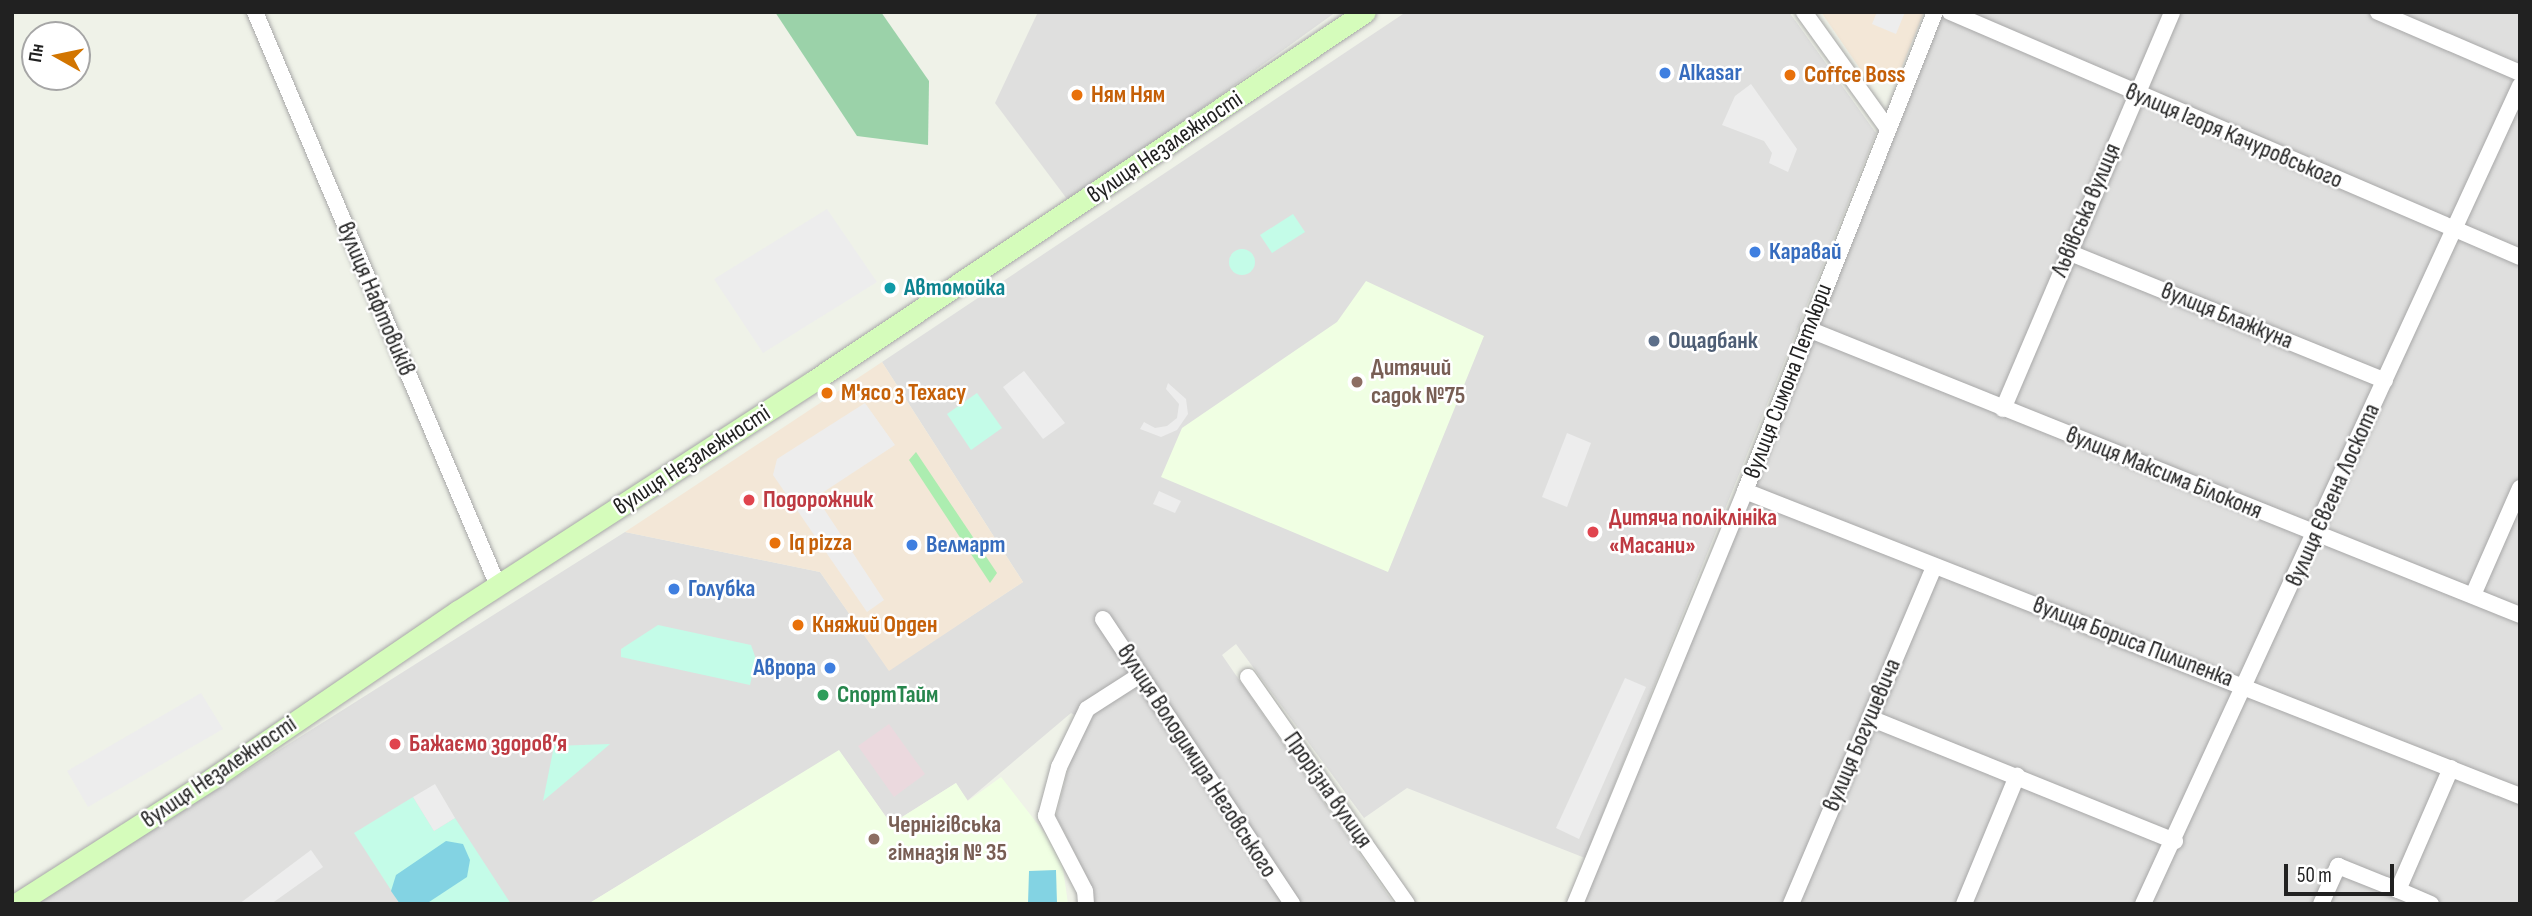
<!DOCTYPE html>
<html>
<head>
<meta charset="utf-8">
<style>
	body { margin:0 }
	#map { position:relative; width:2532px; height:916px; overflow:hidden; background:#eff2e8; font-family:"Sofia Sans Condensed",sans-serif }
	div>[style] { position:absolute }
	.residential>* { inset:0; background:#dfdfde }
	.commercial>* { inset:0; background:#f3e7d7 }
	.industrial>* { inset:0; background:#ebd9de }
	.education>* { inset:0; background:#f0ffe3 }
	.grass>* { inset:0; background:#acedb0 }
	.forest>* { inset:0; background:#9bd2a9 }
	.park>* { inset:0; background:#c4fce8 }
	.round { border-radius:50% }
	.pitch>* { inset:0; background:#83d3e3 }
	.parking>* { inset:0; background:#ededed }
	.roads { filter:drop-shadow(0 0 2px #a8a8a8) drop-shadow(0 0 2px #a8a8a8) }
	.street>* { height:16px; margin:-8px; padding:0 8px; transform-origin:8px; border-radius:8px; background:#fff }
	.secondary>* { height:21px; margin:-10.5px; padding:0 10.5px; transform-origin:10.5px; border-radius:10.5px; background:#d5fcbb }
	.dots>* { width:19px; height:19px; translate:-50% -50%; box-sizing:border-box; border:4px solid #fff; border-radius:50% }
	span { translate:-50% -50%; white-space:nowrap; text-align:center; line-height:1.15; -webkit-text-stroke:5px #fff; paint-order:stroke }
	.shop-label { font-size:24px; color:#366cbe; font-weight:700 }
	.left { translate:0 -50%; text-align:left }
	.right { translate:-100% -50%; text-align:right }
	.food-label { font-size:24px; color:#c56008; font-weight:700 }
	.street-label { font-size:24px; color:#212121 }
	.culture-label { font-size:24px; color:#0d838f; font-weight:700 }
	.service-label { font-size:24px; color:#4e5e75; font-weight:700 }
	.education-label { font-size:24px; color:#785e54; font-weight:700 }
	.health-label { font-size:24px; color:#be3a42; font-weight:700 }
	.leisure-label { font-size:24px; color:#27864d; font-weight:700 }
	.frame { position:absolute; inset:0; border:14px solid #212121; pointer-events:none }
	.north { position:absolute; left:21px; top:21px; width:70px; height:70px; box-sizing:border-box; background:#fff; border:2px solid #a6a6a6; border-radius:50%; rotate:279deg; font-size:19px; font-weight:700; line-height:28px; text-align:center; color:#212121 }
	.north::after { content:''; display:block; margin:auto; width:24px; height:32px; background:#d27500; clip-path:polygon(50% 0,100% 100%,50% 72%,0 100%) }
	.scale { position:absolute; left:2284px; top:864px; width:110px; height:32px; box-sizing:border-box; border:4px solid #212121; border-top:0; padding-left:9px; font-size:21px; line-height:24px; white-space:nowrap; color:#212121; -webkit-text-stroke:5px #fff; paint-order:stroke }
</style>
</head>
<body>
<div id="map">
	<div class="residential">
		<i style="clip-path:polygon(1038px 12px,1336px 12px,1070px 203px,995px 103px)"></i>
		<i style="clip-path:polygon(1406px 12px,1789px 12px,1876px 133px,1585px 858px,1407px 788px,1364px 818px,1236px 644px,1222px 655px,1394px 904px,1093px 904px,1091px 885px,1056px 816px,1070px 761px,1089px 723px,1071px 713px,967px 801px,956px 783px,891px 824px,839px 751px,588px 904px,35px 904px,625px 532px,820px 572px,889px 670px,1023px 582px,882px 362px)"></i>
		<i style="clip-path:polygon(1935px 12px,2520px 12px,2520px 904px,1575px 904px)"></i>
	</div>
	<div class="commercial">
		<i style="clip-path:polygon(1821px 12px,1924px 12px,1899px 74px,1881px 81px,1865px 76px)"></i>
		<i style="clip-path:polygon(882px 362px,1023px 582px,889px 671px,820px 572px,625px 532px)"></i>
	</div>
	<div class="industrial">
		<i style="clip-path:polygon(889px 724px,925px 774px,894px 797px,858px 746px)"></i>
	</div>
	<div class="education">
		<i style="clip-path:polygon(1366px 281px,1484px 336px,1388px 572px,1161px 477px,1182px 428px,1337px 322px)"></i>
		<i style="clip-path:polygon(839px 750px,891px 824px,956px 783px,968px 801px,1001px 777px,1061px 854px,1068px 904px,588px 904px)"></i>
	</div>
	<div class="grass">
		<i style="clip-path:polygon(916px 452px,997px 573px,990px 583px,909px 460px)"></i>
	</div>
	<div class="forest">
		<i style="clip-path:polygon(775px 12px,881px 12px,929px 81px,928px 145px,857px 136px)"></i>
	</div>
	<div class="park">
		<i style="clip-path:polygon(1293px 214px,1305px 232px,1272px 253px,1260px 235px)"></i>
		<i class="round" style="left:1229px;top:249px;width:26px;height:26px"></i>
		<i style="clip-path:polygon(977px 393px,1002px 428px,971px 450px,947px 414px)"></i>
		<i style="clip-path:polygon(658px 625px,751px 645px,756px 659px,750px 685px,621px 657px,621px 649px)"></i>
		<i style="clip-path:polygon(610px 744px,581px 769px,543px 801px,554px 746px)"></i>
		<i style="clip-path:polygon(413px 797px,434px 831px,455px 818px,511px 904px,400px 904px,354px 833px)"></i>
	</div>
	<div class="pitch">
		<i style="clip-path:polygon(446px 841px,463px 844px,470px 860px,467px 877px,426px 904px,400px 904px,391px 891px,396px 875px)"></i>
		<i style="clip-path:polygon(1056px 870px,1057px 904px,1028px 904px,1029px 871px)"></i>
	</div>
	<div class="parking">
		<i style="clip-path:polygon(1877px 12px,1905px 12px,1896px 34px,1872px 24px)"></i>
		<i style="clip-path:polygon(1751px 84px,1797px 149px,1788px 172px,1769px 163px,1772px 153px,1764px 141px,1722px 125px,1735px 96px)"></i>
		<i style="clip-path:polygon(827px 209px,877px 282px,763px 353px,714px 279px)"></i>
		<i style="clip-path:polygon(1024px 371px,1065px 423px,1043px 439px,1003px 387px)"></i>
		<i style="clip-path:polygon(1168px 383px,1186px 399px,1188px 414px,1177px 430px,1161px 437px,1140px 429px,1144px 422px,1155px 428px,1167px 426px,1177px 418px,1179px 404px,1166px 389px)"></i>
		<i style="clip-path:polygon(865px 403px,895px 445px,816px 497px,884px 600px,867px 612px,773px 475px,777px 459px)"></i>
		<i style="clip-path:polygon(1567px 433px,1591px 443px,1567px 507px,1542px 497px)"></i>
		<i style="clip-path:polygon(1159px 491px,1181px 501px,1175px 513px,1153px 504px)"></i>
		<i style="clip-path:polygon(1625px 678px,1646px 687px,1579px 839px,1556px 828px)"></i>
		<i style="clip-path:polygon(201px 693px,223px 729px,88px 807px,67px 771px)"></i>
		<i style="clip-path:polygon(435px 784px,455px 818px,434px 831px,413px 797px)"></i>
		<i style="clip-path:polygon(311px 850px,323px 867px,271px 904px,239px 904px)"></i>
	</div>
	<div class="roads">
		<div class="street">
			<i style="left:255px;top:12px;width:623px;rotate:67.05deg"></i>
			<i style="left:1804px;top:12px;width:144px;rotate:54.3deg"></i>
			<i style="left:1950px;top:12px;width:620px;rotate:23.26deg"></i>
			<i style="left:2378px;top:12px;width:155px;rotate:23.2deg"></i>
			<i style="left:2068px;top:252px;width:342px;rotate:22.1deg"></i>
			<i style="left:1808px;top:329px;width:767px;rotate:21.88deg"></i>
			<i style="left:2003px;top:409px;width:431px;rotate:-66.9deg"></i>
			<i style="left:1745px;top:491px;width:833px;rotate:21.48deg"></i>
			<i style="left:2473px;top:595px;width:117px;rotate:-66.3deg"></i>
			<i style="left:1103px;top:619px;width:342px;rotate:56.4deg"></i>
			<i style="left:1248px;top:677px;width:277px;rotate:55deg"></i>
			<i style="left:1870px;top:718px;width:329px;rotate:22deg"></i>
			<i style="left:1086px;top:904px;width:13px;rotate:-94deg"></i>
			<i style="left:1085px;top:891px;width:85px;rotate:-117.5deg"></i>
			<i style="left:1046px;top:816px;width:51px;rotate:-75.1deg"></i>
			<i style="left:1059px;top:767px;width:64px;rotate:-64.2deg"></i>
			<i style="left:1087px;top:709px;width:63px;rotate:-32.7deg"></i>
			<i style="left:1575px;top:904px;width:447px;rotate:-67.6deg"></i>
			<i style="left:1745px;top:491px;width:515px;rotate:-68.36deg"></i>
			<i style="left:1791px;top:904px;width:366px;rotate:-67deg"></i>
			<i style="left:1964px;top:904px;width:139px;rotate:-67.5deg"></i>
			<i style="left:2143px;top:904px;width:901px;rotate:-65.26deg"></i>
			<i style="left:2321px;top:904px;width:42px;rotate:-65.9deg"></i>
			<i style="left:2338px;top:866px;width:65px;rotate:21.8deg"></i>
			<i style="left:2431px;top:904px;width:36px;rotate:-157deg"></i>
			<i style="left:2398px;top:890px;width:133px;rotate:-66.5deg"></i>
		</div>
		<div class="secondary">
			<i style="left:16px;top:904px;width:234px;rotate:-32.6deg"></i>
			<i style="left:213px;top:778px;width:297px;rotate:-34.3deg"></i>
			<i style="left:458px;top:611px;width:422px;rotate:-32.9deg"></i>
			<i style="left:812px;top:382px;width:665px;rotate:-33.79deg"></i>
		</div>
	</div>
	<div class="dots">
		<i style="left:1665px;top:73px;background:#3f7fe0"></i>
		<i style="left:1790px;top:75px;background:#e8710a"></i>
		<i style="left:1077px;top:95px;background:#e8710a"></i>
		<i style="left:1755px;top:252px;background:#3f7fe0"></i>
		<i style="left:890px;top:288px;background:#0f9aa8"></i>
		<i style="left:1654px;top:341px;background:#5c6f8a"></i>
		<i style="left:1357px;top:382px;background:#8d6e63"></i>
		<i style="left:827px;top:393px;background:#e8710a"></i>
		<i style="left:749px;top:500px;background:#e0444e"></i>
		<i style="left:1593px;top:532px;background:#e0444e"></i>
		<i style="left:775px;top:543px;background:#e8710a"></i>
		<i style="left:912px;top:545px;background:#3f7fe0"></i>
		<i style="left:674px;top:589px;background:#3f7fe0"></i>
		<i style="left:798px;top:625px;background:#e8710a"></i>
		<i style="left:830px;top:668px;background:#3f7fe0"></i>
		<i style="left:823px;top:695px;background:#2e9e5b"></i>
		<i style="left:395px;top:744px;background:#e0444e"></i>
		<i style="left:874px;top:839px;background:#8d6e63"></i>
	</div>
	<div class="shop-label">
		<span class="left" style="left:1679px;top:73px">Alkasar</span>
		<span class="left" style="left:1769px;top:252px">Каравай</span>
		<span class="left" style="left:926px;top:545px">Велмарт</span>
		<span class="left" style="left:688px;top:589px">Голубка</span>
		<span class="right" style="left:816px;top:668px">Аврора</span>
	</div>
	<div class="food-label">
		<span class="left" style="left:1804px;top:75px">Coffce Boss</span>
		<span class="left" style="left:1091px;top:95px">Ням Ням</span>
		<span class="left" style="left:841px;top:393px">М'ясо з Техасу</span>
		<span class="left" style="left:789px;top:543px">Iq pizza</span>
		<span class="left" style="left:812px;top:625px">Княжий Орден</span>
	</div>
	<div class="street-label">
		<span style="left:2234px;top:136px;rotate:23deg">вулиця Ігоря Качуровського</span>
		<span style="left:1165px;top:147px;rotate:-34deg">вулиця Незалежності</span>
		<span style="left:2086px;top:210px;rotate:-67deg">Львівська вулиця</span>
		<span style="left:376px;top:299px;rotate:67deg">вулиця Нафтовиків</span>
		<span style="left:2227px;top:316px;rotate:22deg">вулиця Блажкуна</span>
		<span style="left:1788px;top:381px;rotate:-69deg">вулиця Симона Петлюри</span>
		<span style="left:692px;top:460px;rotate:-33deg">вулиця Незалежності</span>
		<span style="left:2164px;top:473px;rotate:22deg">вулиця Максима Білоконя</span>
		<span style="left:2333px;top:495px;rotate:-66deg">вулиця Євгена Лоскота</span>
		<span style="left:2133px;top:642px;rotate:21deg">вулиця Бориса Пилипенка</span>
		<span style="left:1862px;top:735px;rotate:-67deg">вулиця Богушевича</span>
		<span style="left:1197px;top:761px;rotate:57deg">вулиця Володимира Неговського</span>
		<span style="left:219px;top:772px;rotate:-34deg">вулиця Незалежності</span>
		<span style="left:1328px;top:790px;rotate:55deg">Прорізна вулиця</span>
	</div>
	<div class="culture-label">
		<span class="left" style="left:904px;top:288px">Автомойка</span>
	</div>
	<div class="service-label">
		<span class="left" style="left:1668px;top:341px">Ощадбанк</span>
	</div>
	<div class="education-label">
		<span class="left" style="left:1371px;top:382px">Дитячий<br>садок №75</span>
		<span class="left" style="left:888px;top:839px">Чернігівська<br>гімназія № 35</span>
	</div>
	<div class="health-label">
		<span class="left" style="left:763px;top:500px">Подорожник</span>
		<span class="left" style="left:1609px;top:532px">Дитяча поліклініка<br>«Масани»</span>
		<span class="left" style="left:409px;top:744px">Бажаємо здоров’я</span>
	</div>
	<div class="leisure-label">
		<span class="left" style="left:837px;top:695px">СпортТайм</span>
	</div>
	<div class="frame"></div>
	<div class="north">Пн</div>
	<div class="scale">50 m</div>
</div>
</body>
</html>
